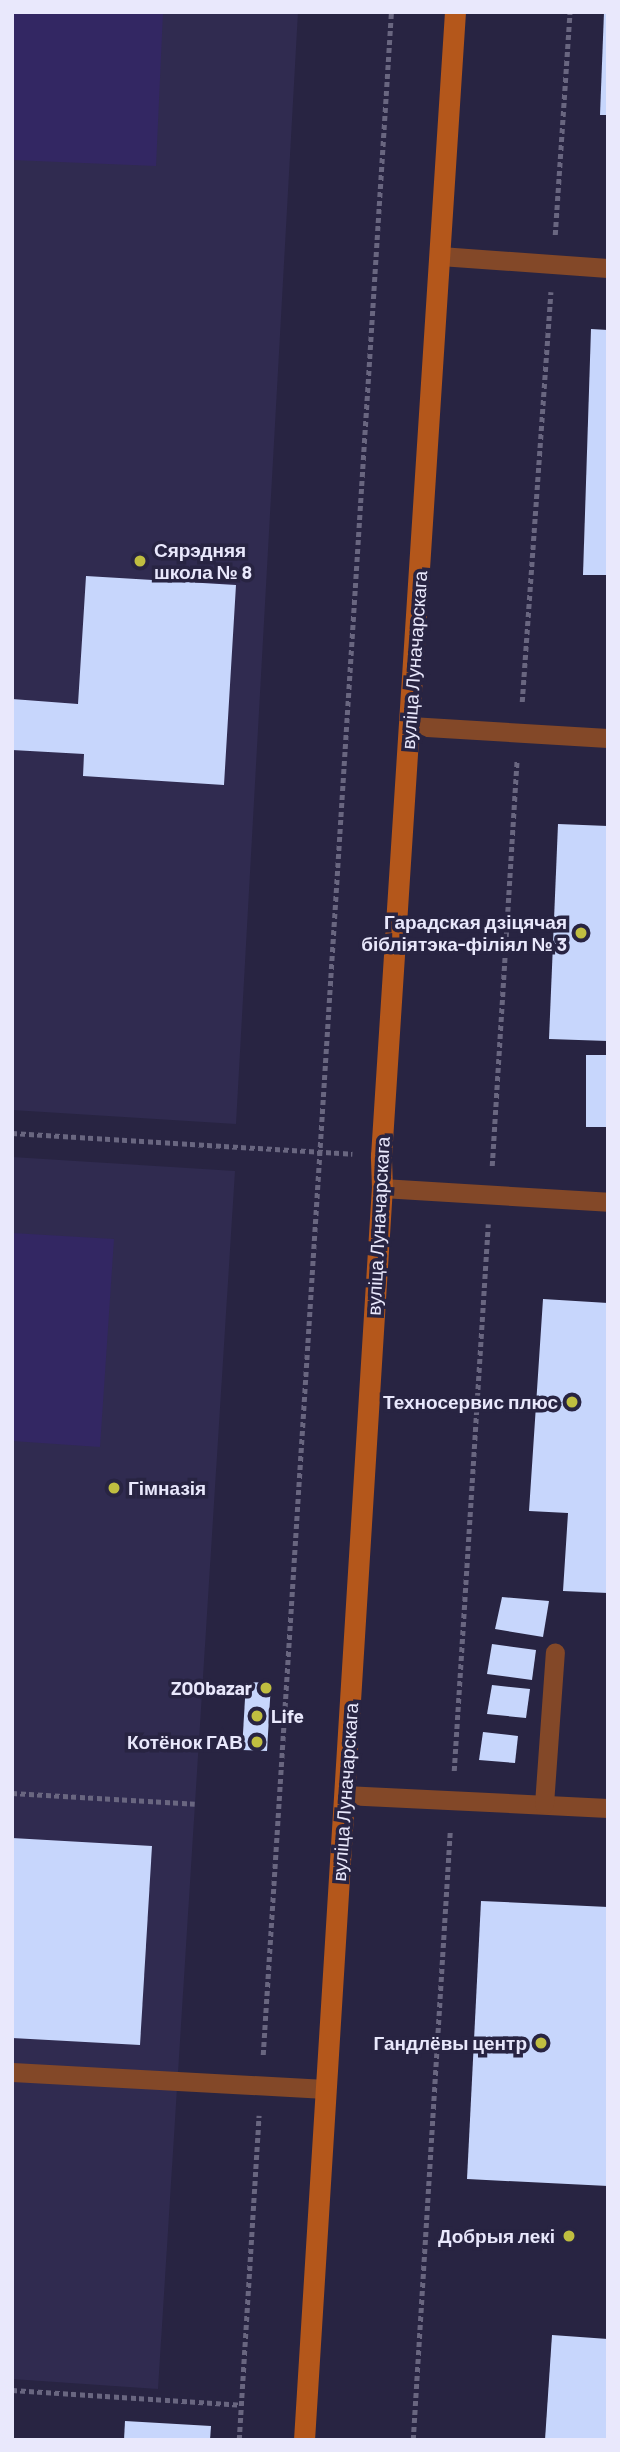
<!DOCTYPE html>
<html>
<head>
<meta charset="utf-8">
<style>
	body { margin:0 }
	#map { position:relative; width:620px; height:2452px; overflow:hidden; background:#282442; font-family:Barlow,sans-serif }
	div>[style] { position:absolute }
	.built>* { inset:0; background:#302b50 }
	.green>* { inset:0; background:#332763 }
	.building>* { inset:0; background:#c7d6fc }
	.path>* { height:4.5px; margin-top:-2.25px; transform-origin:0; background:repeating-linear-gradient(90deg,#696680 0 5px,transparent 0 8.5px) }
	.lane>* { height:19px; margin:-9.5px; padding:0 9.5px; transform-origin:9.5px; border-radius:9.5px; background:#834828 }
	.secondary>* { height:21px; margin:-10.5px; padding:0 10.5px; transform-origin:10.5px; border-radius:10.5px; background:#b4571b }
	.dots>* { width:19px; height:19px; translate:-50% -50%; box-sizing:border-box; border:4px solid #282442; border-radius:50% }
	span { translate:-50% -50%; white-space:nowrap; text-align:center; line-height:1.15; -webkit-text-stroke:7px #282442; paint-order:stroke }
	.poi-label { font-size:19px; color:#e9e8fc; font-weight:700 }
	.left { translate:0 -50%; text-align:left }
	.right { translate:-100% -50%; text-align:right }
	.street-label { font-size:19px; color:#e9e8fc }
	.frame { position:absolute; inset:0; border:14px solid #e9e8fc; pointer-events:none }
</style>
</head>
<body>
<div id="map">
	<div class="built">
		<i style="clip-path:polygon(12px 12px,298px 12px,236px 1124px,12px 1110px)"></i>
		<i style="clip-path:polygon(12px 1157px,235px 1171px,158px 2389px,12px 2379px)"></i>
	</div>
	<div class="green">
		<i style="clip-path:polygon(12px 12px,163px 12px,156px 166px,12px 160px)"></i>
		<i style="clip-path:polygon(12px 1233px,114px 1239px,100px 1447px,12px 1441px)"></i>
	</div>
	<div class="building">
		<i style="clip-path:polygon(604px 12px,608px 12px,608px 115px,600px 115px)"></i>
		<i style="clip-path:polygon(591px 329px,608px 330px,608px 575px,583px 575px)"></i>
		<i style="clip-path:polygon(86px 576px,236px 585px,224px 785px,83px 776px,84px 754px,12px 750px,12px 699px,78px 704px)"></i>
		<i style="clip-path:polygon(558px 824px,608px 826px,608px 1041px,549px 1039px)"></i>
		<i style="clip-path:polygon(586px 1055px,608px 1055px,608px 1127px,586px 1127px)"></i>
		<i style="clip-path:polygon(543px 1299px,608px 1303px,608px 1593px,563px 1591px,568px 1513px,529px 1511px)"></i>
		<i style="clip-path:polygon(502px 1597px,549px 1601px,543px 1637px,495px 1629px)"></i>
		<i style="clip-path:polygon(492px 1644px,536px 1650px,532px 1680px,487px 1674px)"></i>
		<i style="clip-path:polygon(246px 1682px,271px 1683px,267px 1751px,242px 1750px)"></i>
		<i style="clip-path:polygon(492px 1685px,530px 1689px,526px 1718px,487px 1714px)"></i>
		<i style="clip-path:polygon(483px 1732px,518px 1736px,515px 1763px,479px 1760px)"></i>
		<i style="clip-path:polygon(12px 1838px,152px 1846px,140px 2045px,12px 2038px)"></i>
		<i style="clip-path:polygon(481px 1901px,608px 1907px,608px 2186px,467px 2179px)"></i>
		<i style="clip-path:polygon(552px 2335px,608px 2339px,608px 2440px,545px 2440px)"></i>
		<i style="clip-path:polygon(125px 2421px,211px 2426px,210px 2440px,124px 2440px)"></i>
	</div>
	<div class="path">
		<i style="left:555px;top:235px;width:224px;rotate:-86.2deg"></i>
		<i style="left:522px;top:702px;width:411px;rotate:-86deg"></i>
		<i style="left:12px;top:1133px;width:341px;rotate:3.5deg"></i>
		<i style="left:492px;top:1166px;width:405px;rotate:-86.5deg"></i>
		<i style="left:454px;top:1771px;width:548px;rotate:-86.44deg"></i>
		<i style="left:12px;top:1793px;width:183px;rotate:3.4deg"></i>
		<i style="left:263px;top:2055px;width:2047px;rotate:-86.41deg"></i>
		<i style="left:12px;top:2390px;width:229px;rotate:3.7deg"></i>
		<i style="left:239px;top:2440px;width:325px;rotate:-86.5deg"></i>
		<i style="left:413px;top:2440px;width:610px;rotate:-86.52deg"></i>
	</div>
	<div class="lane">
		<i style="left:440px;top:256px;width:168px;rotate:4.1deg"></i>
		<i style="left:410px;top:726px;width:198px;rotate:3.5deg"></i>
		<i style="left:382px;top:1188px;width:226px;rotate:3.5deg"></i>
		<i style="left:344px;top:1795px;width:264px;rotate:2.8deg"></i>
		<i style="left:544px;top:1804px;width:152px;rotate:-85.9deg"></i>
		<i style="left:12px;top:2072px;width:314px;rotate:3.1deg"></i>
	</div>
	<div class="secondary">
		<i style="left:304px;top:2440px;width:1254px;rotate:-86.44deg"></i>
		<i style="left:382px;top:1188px;width:32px;rotate:-92deg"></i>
		<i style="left:381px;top:1156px;width:1146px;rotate:-86.3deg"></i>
	</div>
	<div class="dots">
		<i style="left:140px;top:561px;background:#c0be40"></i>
		<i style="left:581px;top:933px;background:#c0be40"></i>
		<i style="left:572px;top:1402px;background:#c0be40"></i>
		<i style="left:114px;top:1488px;background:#c0be40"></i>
		<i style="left:266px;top:1688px;background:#c0be40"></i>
		<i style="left:257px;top:1716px;background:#c0be40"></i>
		<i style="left:257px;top:1742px;background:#c0be40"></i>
		<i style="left:541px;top:2043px;background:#c0be40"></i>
		<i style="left:569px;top:2236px;background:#c0be40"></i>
	</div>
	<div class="poi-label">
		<span class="left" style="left:154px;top:561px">Сярэдняя<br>школа № 8</span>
		<span class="right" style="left:567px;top:933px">Гарадская дзіцячая<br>бібліятэка-філіял № 3</span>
		<span class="right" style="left:558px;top:1402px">Техносервис плюс</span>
		<span class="left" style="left:128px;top:1488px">Гімназія</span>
		<span class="right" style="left:252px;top:1688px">ZOObazar</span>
		<span class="left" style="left:271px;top:1716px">Life</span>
		<span class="right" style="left:243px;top:1742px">Котёнок ГАВ</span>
		<span class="right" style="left:527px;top:2043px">Гандлёвы центр</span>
		<span class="right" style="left:555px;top:2236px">Добрыя лекі</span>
	</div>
	<div class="street-label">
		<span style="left:414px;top:660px;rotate:-86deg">вуліца Луначарскага</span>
		<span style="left:378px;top:1226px;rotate:-87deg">вуліца Луначарскага</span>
		<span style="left:345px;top:1792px;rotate:-86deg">вуліца Луначарскага</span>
	</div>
	<div class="frame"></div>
</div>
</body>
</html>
